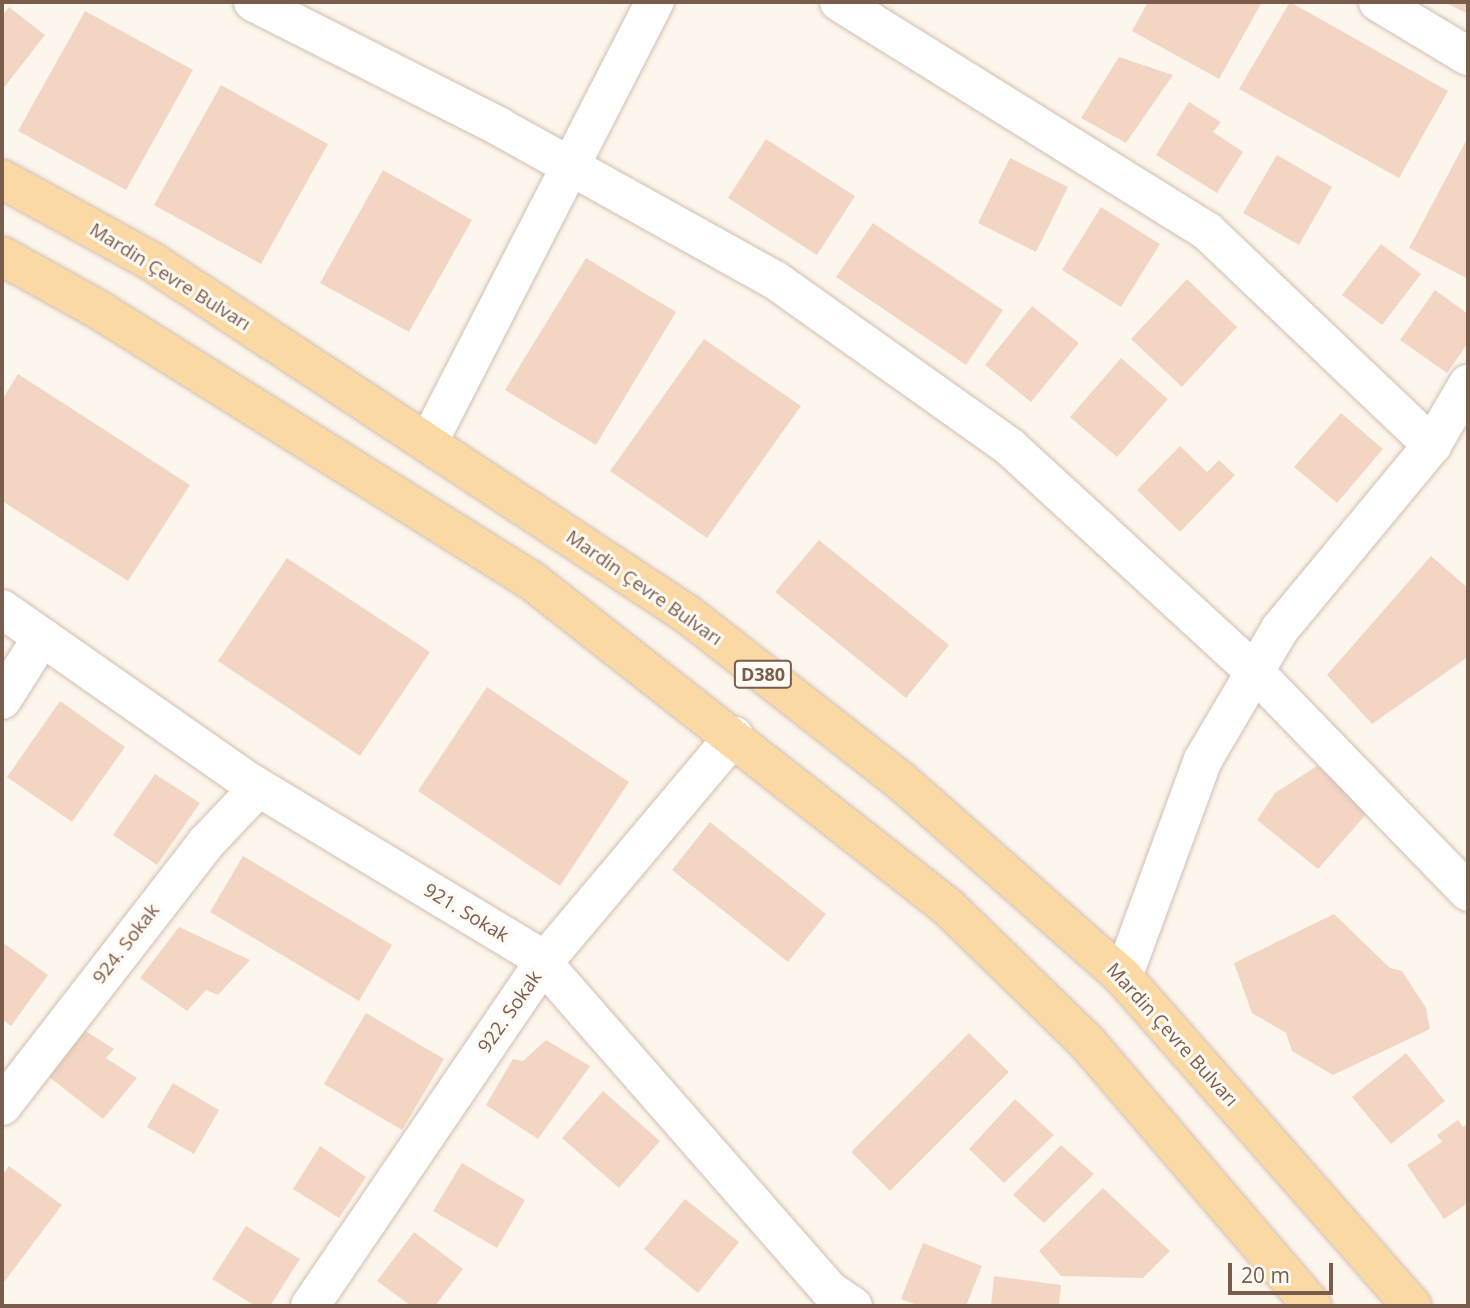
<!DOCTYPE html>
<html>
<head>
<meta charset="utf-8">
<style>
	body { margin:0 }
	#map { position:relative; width:1470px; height:1308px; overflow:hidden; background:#fdf6ec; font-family:"Open Sans",sans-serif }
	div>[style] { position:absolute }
	.building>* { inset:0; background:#f3d5c3 }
	.roads { filter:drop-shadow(0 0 2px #d1beb0) drop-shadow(0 0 2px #d1beb0) }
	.minor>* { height:38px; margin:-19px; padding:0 19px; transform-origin:19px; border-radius:19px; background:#fff }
	.major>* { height:38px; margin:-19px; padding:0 19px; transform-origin:19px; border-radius:19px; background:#fbd9a5 }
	span { translate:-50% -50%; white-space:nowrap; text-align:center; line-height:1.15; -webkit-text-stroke:6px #fffaf3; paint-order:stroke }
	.shield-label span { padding:2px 5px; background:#fffaf3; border:2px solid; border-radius:5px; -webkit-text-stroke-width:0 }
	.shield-label { font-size:18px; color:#7a5c4d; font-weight:700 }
	.street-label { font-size:19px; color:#7a5c4d }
	.frame { position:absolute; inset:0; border:4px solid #7a5c4d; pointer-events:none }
	.scale { position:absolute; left:1228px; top:1263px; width:105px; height:32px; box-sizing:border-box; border:4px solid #7a5c4d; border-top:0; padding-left:9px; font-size:21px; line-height:24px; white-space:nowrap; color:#7a5c4d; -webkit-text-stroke:5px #fffaf3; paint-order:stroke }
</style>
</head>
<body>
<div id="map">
	<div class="building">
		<i style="clip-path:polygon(1148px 2px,1262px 2px,1219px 79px,1132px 31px)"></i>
		<i style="clip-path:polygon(1290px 2px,1448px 91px,1399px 178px,1239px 89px)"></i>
		<i style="clip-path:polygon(1444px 2px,1468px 2px,1468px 14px)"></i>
		<i style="clip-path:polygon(9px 7px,45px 35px,2px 90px,2px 16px)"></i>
		<i style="clip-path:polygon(85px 11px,193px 70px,126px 190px,18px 131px)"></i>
		<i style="clip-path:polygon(1119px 57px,1173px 75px,1126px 143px,1081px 118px)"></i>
		<i style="clip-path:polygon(221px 85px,328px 144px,261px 264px,154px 205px)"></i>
		<i style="clip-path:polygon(1189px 102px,1221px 122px,1213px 132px,1243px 152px,1217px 193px,1156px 155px)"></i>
		<i style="clip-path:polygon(1468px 137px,1468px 279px,1409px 248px)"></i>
		<i style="clip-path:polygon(766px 139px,855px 196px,817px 255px,728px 198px)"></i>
		<i style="clip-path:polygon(1277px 155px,1332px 187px,1299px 245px,1243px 213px)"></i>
		<i style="clip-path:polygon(1010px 158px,1068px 187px,1036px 252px,978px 223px)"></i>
		<i style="clip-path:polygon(383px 170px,472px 220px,409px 332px,320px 283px)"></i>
		<i style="clip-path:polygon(1101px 207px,1160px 244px,1121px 307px,1062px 270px)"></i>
		<i style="clip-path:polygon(873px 223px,1003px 310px,966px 365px,836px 277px)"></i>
		<i style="clip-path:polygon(1381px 244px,1421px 274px,1382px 325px,1342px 295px)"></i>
		<i style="clip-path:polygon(586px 258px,676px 312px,596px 445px,505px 390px)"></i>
		<i style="clip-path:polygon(1187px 279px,1237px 327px,1182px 387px,1131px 339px)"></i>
		<i style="clip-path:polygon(1435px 290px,1468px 314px,1468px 343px,1447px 373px,1400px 340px)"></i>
		<i style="clip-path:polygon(1032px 306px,1079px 343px,1031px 402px,985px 365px)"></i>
		<i style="clip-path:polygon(704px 339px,801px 406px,707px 538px,610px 471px)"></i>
		<i style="clip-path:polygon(1121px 358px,1168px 399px,1117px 457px,1070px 417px)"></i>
		<i style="clip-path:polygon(18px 374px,190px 485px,128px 581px,2px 501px,2px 400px)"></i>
		<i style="clip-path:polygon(1341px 413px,1383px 449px,1337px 503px,1294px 467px)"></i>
		<i style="clip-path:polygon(1180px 446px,1207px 472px,1219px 460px,1235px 475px,1180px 532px,1137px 490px)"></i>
		<i style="clip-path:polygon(819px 540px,949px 645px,906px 698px,775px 592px)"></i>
		<i style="clip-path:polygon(1431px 556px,1468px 588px,1468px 657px,1372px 724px,1327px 675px)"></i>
		<i style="clip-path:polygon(287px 558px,430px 652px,360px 756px,218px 661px)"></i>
		<i style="clip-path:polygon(487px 687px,629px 782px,560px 886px,418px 791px)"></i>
		<i style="clip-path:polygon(60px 701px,125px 747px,72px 822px,7px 777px)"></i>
		<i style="clip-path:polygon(1317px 766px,1370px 810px,1318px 869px,1257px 820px,1275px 793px)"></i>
		<i style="clip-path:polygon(155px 774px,200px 803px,157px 865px,113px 835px)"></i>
		<i style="clip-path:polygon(710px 822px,826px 914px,788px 962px,672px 870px)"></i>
		<i style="clip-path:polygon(243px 856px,392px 945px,359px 1001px,210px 912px)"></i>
		<i style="clip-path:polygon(1334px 914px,1390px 968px,1402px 971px,1426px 1008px,1430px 1029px,1333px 1075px,1292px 1051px,1286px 1033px,1252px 1013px,1234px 963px)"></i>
		<i style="clip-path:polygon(179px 927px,250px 960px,218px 995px,206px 990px,187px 1011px,140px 978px)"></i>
		<i style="clip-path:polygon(2px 942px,48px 975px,11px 1026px,2px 1019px)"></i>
		<i style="clip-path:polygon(366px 1013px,444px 1059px,402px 1130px,324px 1084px)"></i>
		<i style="clip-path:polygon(84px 1030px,114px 1049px,106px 1058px,137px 1078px,103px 1119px,49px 1077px)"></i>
		<i style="clip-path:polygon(969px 1033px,1009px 1072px,890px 1191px,851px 1152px)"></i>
		<i style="clip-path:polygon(546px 1040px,590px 1066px,538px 1139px,486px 1105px,513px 1059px,523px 1061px)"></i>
		<i style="clip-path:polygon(1406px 1053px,1445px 1101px,1391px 1144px,1352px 1097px)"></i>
		<i style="clip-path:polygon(173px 1083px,219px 1110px,194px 1154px,147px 1127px)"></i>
		<i style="clip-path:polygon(603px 1091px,660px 1141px,619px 1188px,562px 1138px)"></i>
		<i style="clip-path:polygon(1015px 1099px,1054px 1135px,1004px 1183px,969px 1149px)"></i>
		<i style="clip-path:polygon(1458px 1120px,1463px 1127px,1468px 1124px,1468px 1203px,1444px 1219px,1407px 1165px,1442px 1142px,1437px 1135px)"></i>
		<i style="clip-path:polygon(1061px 1145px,1094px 1174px,1044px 1223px,1013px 1195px)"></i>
		<i style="clip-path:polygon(320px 1146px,366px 1177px,339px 1218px,293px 1189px)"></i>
		<i style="clip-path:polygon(462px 1163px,525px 1200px,497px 1248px,433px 1211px)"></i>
		<i style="clip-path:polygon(9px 1166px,62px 1205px,2px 1285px,2px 1176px)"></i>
		<i style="clip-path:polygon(1103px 1188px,1170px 1251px,1143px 1278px,1061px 1276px,1039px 1251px)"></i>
		<i style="clip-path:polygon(685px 1199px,739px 1242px,698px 1293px,644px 1249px)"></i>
		<i style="clip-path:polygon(246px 1226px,300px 1259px,270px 1306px,255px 1306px,212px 1279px)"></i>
		<i style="clip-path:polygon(414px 1232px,463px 1269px,435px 1306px,411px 1306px,377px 1281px)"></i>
		<i style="clip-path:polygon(923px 1243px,982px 1266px,966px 1306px,920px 1306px,901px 1299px)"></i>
		<i style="clip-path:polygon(994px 1276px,1061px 1285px,1059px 1306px,991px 1306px)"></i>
	</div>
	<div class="roads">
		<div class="minor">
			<i style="left:253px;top:2px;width:275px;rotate:26.8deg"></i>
			<i style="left:498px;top:126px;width:317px;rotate:29.1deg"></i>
			<i style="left:775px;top:280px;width:288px;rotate:35.4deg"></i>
			<i style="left:1010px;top:447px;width:333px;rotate:42.6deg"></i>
			<i style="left:1255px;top:672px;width:306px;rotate:45.9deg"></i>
			<i style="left:839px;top:2px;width:433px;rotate:31.9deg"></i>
			<i style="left:1207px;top:231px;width:311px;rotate:43.6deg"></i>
			<i style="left:1378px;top:2px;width:105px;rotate:31deg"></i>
			<i style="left:428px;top:443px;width:496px;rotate:-62.8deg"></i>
			<i style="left:2px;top:609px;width:294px;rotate:35deg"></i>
			<i style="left:243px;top:778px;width:342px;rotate:31.1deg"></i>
			<i style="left:536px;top:955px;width:445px;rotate:48.8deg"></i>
			<i style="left:829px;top:1290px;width:29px;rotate:34deg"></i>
			<i style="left:2px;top:700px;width:75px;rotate:-57.6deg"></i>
			<i style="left:1123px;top:977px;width:231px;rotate:-69.8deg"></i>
			<i style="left:1203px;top:760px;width:152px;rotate:-59.6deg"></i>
			<i style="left:1280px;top:629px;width:239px;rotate:-50.4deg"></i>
			<i style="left:1432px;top:445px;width:71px;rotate:-59.5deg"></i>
			<i style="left:2px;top:1106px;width:333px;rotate:-52.2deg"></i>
			<i style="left:206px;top:843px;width:76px;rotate:-46.6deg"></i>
			<i style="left:310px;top:1306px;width:415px;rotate:-55.8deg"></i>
			<i style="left:543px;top:963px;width:297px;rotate:-49.9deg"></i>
		</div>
		<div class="major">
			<i style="left:2px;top:179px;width:170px;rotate:28.8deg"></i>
			<i style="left:151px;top:261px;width:642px;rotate:33.37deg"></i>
			<i style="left:687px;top:614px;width:271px;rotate:38deg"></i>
			<i style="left:901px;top:781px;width:296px;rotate:41.4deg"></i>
			<i style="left:1123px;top:977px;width:438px;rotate:48.7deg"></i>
			<i style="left:2px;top:256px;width:111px;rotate:29.1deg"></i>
			<i style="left:99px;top:310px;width:511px;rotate:32.04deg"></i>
			<i style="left:532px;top:581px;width:529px;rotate:38.08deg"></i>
			<i style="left:948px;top:907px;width:192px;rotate:44.2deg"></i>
			<i style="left:1086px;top:1041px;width:348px;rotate:49.5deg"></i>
		</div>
	</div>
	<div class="shield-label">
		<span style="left:763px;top:674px">D380</span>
	</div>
	<div class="street-label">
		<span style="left:170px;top:277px;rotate:32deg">Mardin Çevre Bulvarı</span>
		<span style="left:644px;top:588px;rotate:35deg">Mardin Çevre Bulvarı</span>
		<span style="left:466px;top:913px;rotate:31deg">921. Sokak</span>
		<span style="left:126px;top:944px;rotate:-52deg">924. Sokak</span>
		<span style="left:510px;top:1012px;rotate:-55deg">922. Sokak</span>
		<span style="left:1172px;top:1035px;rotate:48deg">Mardin Çevre Bulvarı</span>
	</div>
	<div class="frame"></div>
	<div class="scale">20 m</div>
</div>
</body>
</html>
